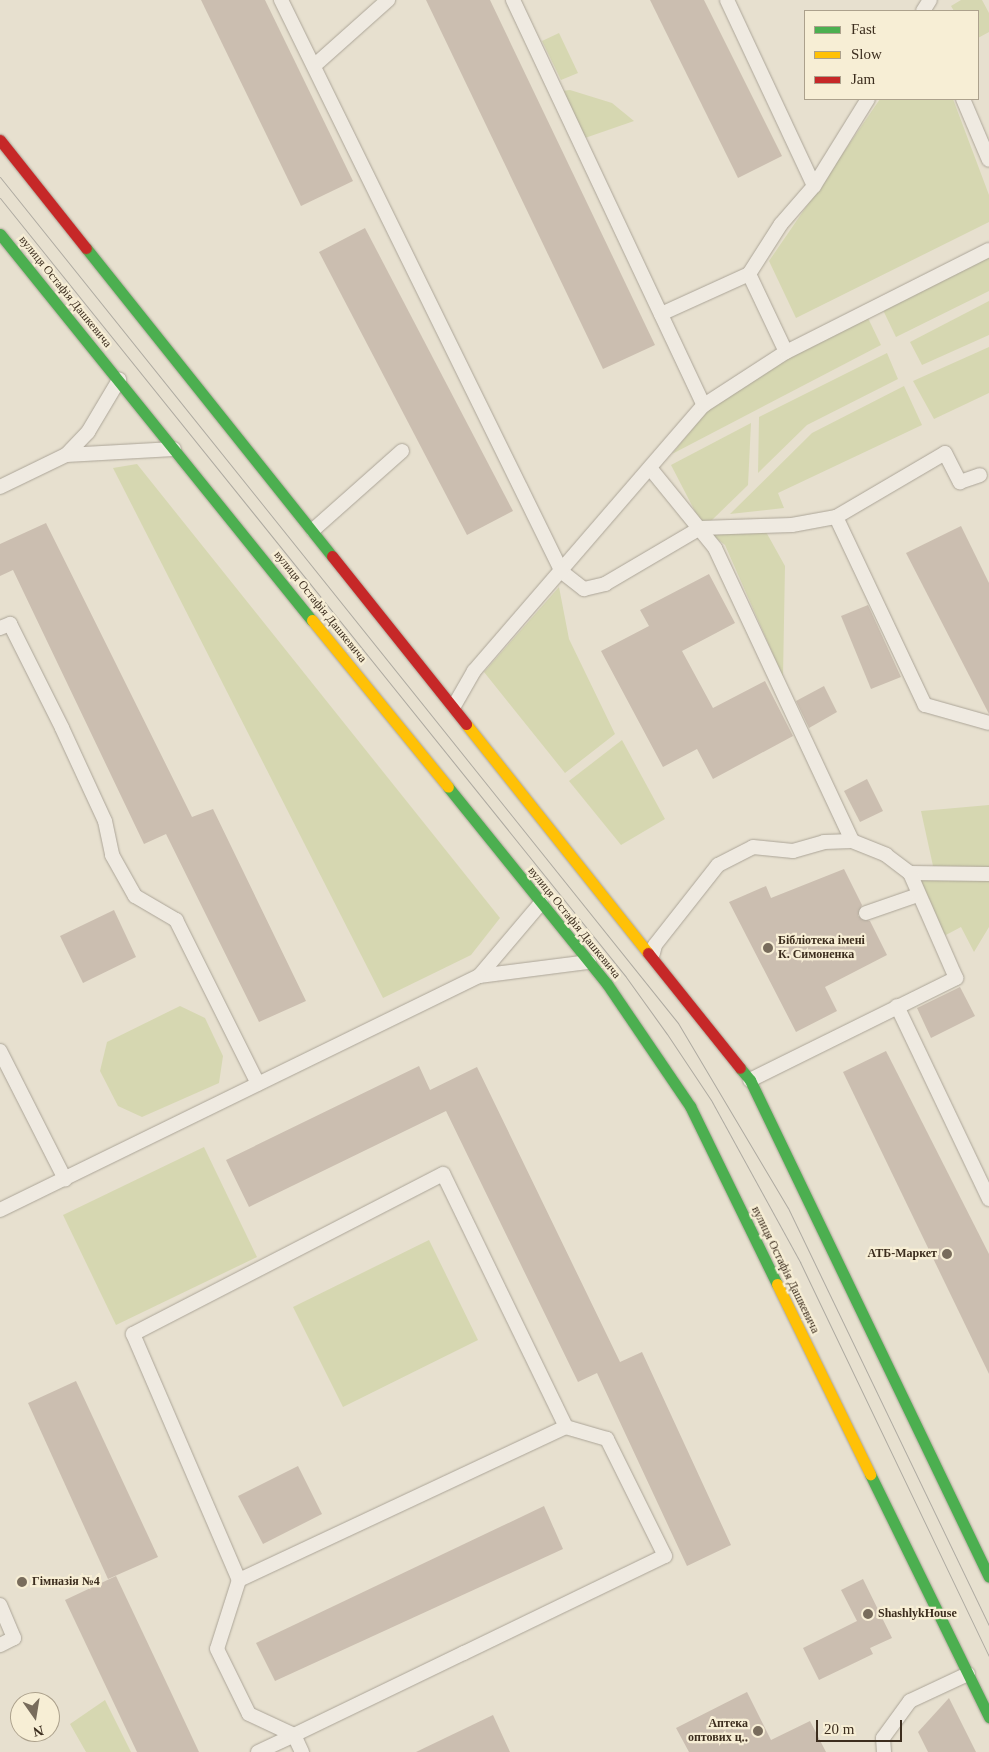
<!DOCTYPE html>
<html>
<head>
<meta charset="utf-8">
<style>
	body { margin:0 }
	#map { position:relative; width:989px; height:1752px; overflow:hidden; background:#e7e0cf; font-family:"Times New Roman",serif }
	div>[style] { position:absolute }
	.green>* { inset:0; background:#d6d7b1 }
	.building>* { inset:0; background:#cbbeb0 }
	.roads { filter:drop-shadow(0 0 1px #aca598) drop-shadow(0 0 1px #aca598) }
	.lane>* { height:14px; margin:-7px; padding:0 7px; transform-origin:7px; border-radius:7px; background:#efeae1 }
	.fast>* { height:11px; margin:-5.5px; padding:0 5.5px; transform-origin:5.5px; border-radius:5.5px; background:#4caf50 }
	.slow>* { height:11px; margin:-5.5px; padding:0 5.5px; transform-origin:5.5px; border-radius:5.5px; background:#ffc107 }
	.jam>* { height:11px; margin:-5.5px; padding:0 5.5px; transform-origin:5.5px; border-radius:5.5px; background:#c62828 }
	.tram>* { height:1px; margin:-0.5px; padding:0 0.5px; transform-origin:0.5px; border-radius:0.5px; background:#aeaaa1 }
	.dots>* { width:14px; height:14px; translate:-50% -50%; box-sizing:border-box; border:2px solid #f7eed5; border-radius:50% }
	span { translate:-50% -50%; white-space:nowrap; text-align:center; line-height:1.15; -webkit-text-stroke:4.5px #f7eed5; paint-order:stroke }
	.street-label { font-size:12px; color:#3c2d1e }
	.poi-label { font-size:12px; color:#3c2d1e; font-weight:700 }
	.left { translate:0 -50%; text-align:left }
	.right { translate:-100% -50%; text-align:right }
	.legend { position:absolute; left:804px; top:10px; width:175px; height:90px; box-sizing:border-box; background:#f7eed5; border:1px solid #aca18c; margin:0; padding:6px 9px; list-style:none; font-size:15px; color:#3c2d1e }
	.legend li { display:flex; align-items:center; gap:10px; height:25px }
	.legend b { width:25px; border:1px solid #aca18c }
	.north { position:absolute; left:10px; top:1692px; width:50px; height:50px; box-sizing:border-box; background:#f7eed5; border:1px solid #aca18c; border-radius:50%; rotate:167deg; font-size:14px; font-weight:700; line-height:20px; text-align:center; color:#3c2d1e }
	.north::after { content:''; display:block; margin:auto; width:18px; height:22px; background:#786c5c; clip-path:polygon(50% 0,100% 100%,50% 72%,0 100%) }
	.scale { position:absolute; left:816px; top:1720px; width:86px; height:22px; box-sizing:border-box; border:2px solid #3c2d1e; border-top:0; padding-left:6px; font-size:15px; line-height:18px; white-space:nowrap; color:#3c2d1e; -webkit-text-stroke:4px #f7eed5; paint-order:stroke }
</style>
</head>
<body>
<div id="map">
	<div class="green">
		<i style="clip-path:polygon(961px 0,982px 0,989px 13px,989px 32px,978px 38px,978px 11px,954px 11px,951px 6px)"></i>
		<i style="clip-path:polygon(559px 33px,578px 73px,561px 80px,542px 41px)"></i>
		<i style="clip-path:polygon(570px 90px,612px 103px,634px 121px,585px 138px,561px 91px)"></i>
		<i style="clip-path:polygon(880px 99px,953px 99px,989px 195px,989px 222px,796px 318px,769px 261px)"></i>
		<i style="clip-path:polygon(989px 254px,989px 291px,896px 337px,882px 308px)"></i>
		<i style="clip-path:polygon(989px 301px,989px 335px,922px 365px,910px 342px)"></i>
		<i style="clip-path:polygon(867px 316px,881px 345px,672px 454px,709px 408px,787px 356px)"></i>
		<i style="clip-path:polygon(989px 347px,989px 393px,934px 419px,913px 381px)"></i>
		<i style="clip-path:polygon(887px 353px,898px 379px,807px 425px,758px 473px,759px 417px)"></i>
		<i style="clip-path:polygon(904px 386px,922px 425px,778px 493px,784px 508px,730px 514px,812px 433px)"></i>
		<i style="clip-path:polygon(751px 423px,748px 485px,711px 521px,700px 521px,671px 465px)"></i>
		<i style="clip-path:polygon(137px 464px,500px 918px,471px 955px,383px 998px,113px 468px)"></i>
		<i style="clip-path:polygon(765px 530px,785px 566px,783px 677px,725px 545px,710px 533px)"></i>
		<i style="clip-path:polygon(559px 587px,569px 639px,615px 734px,565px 773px,484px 672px)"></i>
		<i style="clip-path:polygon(622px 740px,665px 819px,621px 845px,569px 781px)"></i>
		<i style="clip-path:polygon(989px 805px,989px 868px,933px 866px,921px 811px)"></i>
		<i style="clip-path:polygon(917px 877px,989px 880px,989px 927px,974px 952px,961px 927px,944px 936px)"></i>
		<i style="clip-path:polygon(180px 1006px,205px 1018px,223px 1056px,219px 1083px,142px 1117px,118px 1106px,100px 1071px,107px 1042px)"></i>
		<i style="clip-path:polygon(204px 1147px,257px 1257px,116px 1325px,63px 1215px)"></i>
		<i style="clip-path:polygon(429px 1240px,478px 1340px,343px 1407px,293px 1307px)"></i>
		<i style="clip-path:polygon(105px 1700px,131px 1752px,86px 1752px,70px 1724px)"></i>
	</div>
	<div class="building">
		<i style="clip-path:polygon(201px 0,265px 0,353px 181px,301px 206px)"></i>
		<i style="clip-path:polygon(426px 0,490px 0,655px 345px,603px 369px)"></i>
		<i style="clip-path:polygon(650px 0,704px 0,782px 156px,738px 178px)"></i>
		<i style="clip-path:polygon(365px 228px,513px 511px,467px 535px,319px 252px)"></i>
		<i style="clip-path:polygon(46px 523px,192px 817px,213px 809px,306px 1001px,259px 1022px,166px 834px,144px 844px,13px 570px,0 576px,0 544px)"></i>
		<i style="clip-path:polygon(961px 526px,989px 583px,989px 714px,906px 553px)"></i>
		<i style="clip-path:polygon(709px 574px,735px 623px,682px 651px,713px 708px,765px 681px,793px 736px,713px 779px,697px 749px,663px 767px,601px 651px,649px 626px,640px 610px)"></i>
		<i style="clip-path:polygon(868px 605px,901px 677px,871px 689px,841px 616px)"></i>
		<i style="clip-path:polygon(824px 686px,837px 712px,809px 728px,796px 701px)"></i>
		<i style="clip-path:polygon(867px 779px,883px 811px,860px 822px,844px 791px)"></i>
		<i style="clip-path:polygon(844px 869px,862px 905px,858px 916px,870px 921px,887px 955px,825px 987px,837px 1011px,796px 1032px,729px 902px,766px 886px,771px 898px)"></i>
		<i style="clip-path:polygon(114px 910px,136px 957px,83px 983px,60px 936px)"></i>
		<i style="clip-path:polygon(960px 987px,975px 1016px,931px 1038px,917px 1008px)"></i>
		<i style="clip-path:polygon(886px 1051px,989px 1254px,989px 1374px,843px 1072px)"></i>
		<i style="clip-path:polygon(419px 1066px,430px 1090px,477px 1067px,620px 1362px,642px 1352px,731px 1545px,687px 1566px,597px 1373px,578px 1382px,446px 1111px,249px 1207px,226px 1160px)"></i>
		<i style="clip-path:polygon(76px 1381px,158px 1557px,108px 1579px,28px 1403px)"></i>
		<i style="clip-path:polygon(298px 1466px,322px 1514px,263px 1544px,238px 1496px)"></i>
		<i style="clip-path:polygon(544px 1506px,563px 1549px,275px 1681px,256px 1643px)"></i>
		<i style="clip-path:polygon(116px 1576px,168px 1686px,199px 1752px,137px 1752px,65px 1600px)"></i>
		<i style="clip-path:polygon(863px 1579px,892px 1638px,870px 1648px,873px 1654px,819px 1680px,803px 1648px,857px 1621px,841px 1590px)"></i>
		<i style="clip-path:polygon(747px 1692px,771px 1740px,810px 1721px,826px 1752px,689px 1752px,676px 1728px)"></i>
		<i style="clip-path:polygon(949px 1698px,976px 1752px,928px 1752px,918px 1732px)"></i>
		<i style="clip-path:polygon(493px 1715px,510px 1752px,416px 1752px)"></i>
	</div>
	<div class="roads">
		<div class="lane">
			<i style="left:281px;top:0;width:637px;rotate:63.84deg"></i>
			<i style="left:562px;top:572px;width:28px;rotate:38deg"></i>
			<i style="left:584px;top:589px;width:22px;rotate:-13deg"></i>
			<i style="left:605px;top:584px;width:110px;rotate:-30.5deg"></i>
			<i style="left:700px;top:528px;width:92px;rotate:-1.9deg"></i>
			<i style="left:792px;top:525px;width:45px;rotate:-10.3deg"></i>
			<i style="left:836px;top:517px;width:126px;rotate:-30.4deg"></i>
			<i style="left:945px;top:453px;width:33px;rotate:63deg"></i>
			<i style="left:960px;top:482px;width:21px;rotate:-19deg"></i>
			<i style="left:513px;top:0;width:448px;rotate:64.8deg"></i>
			<i style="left:727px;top:0;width:205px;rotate:64.9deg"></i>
			<i style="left:923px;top:11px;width:13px;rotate:-58deg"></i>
			<i style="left:315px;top:65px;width:98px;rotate:-41.7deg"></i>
			<i style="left:963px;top:99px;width:66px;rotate:66.9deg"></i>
			<i style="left:749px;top:274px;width:86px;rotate:64.6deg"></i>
			<i style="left:661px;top:314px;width:97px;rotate:-24.4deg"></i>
			<i style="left:749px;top:274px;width:59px;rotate:-57.4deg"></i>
			<i style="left:781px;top:224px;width:50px;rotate:-49deg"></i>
			<i style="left:814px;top:186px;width:102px;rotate:-58.2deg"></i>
			<i style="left:66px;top:455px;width:108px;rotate:-3.2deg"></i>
			<i style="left:650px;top:468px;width:103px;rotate:50.9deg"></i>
			<i style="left:715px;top:548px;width:323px;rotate:64.9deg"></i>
			<i style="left:0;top:487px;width:73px;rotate:-25.9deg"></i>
			<i style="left:66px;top:455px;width:32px;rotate:-46deg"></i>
			<i style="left:88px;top:432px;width:61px;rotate:-59.2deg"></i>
			<i style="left:836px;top:517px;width:208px;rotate:64.7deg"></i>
			<i style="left:925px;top:705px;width:66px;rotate:15.7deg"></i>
			<i style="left:313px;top:530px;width:119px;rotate:-41.6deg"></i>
			<i style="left:0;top:628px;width:11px;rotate:-22deg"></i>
			<i style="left:10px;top:624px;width:116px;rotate:63.4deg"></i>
			<i style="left:62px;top:728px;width:102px;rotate:65.2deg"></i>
			<i style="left:105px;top:821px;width:35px;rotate:78deg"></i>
			<i style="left:112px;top:855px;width:47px;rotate:60.7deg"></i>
			<i style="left:135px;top:896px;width:48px;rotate:30.3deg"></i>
			<i style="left:176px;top:920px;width:183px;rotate:63.4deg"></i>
			<i style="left:454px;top:706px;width:40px;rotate:-60.3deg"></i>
			<i style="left:474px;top:671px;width:352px;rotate:-49.2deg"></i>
			<i style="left:704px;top:405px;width:98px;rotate:-32.9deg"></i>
			<i style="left:786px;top:352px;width:227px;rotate:-26.7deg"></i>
			<i style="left:541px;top:903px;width:96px;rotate:130.3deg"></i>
			<i style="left:479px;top:976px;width:111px;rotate:-7.3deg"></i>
			<i style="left:866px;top:913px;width:55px;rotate:-19.1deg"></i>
			<i style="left:653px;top:953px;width:8px;rotate:-76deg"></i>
			<i style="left:655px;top:945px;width:102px;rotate:-51.8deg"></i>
			<i style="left:718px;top:865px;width:39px;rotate:-27deg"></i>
			<i style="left:753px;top:847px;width:40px;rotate:5.7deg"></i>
			<i style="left:793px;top:851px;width:32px;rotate:-16deg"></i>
			<i style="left:824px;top:842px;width:28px;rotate:-2deg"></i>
			<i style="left:852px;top:841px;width:37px;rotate:22deg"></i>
			<i style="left:886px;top:855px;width:30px;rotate:37deg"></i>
			<i style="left:910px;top:873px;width:79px;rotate:0.7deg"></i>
			<i style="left:897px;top:1006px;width:214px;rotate:64.5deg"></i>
			<i style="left:0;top:1051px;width:144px;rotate:63.1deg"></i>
			<i style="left:750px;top:1080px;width:230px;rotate:-26.3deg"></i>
			<i style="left:956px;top:978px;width:115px;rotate:-113.7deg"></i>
			<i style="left:0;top:1210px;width:533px;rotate:-26.04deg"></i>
			<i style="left:239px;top:1580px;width:361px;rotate:-25.1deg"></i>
			<i style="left:0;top:1605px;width:36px;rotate:67deg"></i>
			<i style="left:14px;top:1638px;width:16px;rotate:153deg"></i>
			<i style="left:258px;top:1752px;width:40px;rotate:-25deg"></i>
			<i style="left:294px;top:1735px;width:189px;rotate:-25.8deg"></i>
			<i style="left:464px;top:1653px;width:223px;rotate:-25.8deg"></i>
			<i style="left:665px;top:1556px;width:131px;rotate:-116.4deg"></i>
			<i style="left:607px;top:1439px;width:43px;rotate:-163.7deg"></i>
			<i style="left:566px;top:1427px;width:281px;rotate:-115.9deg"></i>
			<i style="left:443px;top:1174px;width:349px;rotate:152.7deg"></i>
			<i style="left:133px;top:1334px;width:268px;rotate:66.7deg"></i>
			<i style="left:239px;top:1580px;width:72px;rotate:107.7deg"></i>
			<i style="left:217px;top:1649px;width:72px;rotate:63.8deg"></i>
			<i style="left:249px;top:1714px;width:50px;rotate:25deg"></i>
			<i style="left:294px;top:1735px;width:19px;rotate:65deg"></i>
			<i style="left:884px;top:1752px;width:14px;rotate:-94deg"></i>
			<i style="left:883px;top:1738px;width:46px;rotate:-53.9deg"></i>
			<i style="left:910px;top:1701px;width:64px;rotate:-25deg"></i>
		</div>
		<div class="fast">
			<i style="left:0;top:234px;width:496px;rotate:51.1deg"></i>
			<i style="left:86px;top:248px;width:394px;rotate:51.4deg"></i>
			<i style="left:448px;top:787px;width:253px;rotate:51.1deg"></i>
			<i style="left:607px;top:984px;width:148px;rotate:55.8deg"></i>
			<i style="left:690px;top:1106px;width:198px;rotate:64deg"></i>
			<i style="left:740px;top:1068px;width:16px;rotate:50deg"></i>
			<i style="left:750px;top:1080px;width:551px;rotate:64.32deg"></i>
			<i style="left:870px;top:1474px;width:271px;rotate:63.9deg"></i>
		</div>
		<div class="slow">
			<i style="left:312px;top:620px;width:215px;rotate:50.8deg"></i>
			<i style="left:466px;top:724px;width:293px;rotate:51.5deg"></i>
			<i style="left:777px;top:1284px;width:212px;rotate:63.9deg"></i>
		</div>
		<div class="jam">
			<i style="left:0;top:140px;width:138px;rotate:51.5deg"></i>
			<i style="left:332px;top:556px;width:215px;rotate:51.4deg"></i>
			<i style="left:648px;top:953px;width:147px;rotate:51.3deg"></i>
		</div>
	</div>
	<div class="tram">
		<i style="left:0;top:177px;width:1084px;rotate:51.29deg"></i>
		<i style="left:678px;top:1023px;width:215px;rotate:59.3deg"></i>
		<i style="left:788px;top:1208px;width:463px;rotate:64.3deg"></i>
		<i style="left:0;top:198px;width:999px;rotate:51.21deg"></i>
		<i style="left:626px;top:977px;width:70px;rotate:54.3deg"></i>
		<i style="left:667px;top:1034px;width:79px;rotate:56.3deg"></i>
		<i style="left:711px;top:1100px;width:185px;rotate:61.2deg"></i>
		<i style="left:800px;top:1262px;width:437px;rotate:64.4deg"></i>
	</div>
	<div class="dots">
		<i style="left:768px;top:948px;background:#786c5c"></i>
		<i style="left:947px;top:1254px;background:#786c5c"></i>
		<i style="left:22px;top:1582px;background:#786c5c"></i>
		<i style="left:868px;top:1614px;background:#786c5c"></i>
		<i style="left:758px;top:1731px;background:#786c5c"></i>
	</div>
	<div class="street-label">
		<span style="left:65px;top:292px;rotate:51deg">вулиця Остафія Дашкевича</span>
		<span style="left:320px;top:607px;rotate:51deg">вулиця Остафія Дашкевича</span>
		<span style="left:574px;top:923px;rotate:51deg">вулиця Остафія Дашкевича</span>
		<span style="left:785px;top:1270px;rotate:64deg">вулиця Остафія Дашкевича</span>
	</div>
	<div class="poi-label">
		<span class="left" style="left:778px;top:948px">Бібліотека імені<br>К. Симоненка</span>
		<span class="right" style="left:937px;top:1254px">АТБ-Маркет</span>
		<span class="left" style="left:32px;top:1582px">Гімназія №4</span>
		<span class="left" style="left:878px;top:1614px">ShashlykHouse</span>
		<span class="right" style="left:748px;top:1731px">Аптека<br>оптових ц‥</span>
	</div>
	<ul class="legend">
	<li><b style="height:6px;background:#4caf50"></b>Fast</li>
	<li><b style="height:6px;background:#ffc107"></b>Slow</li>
	<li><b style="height:6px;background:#c62828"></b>Jam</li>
	</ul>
	<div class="north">N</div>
	<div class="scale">20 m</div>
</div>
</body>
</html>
